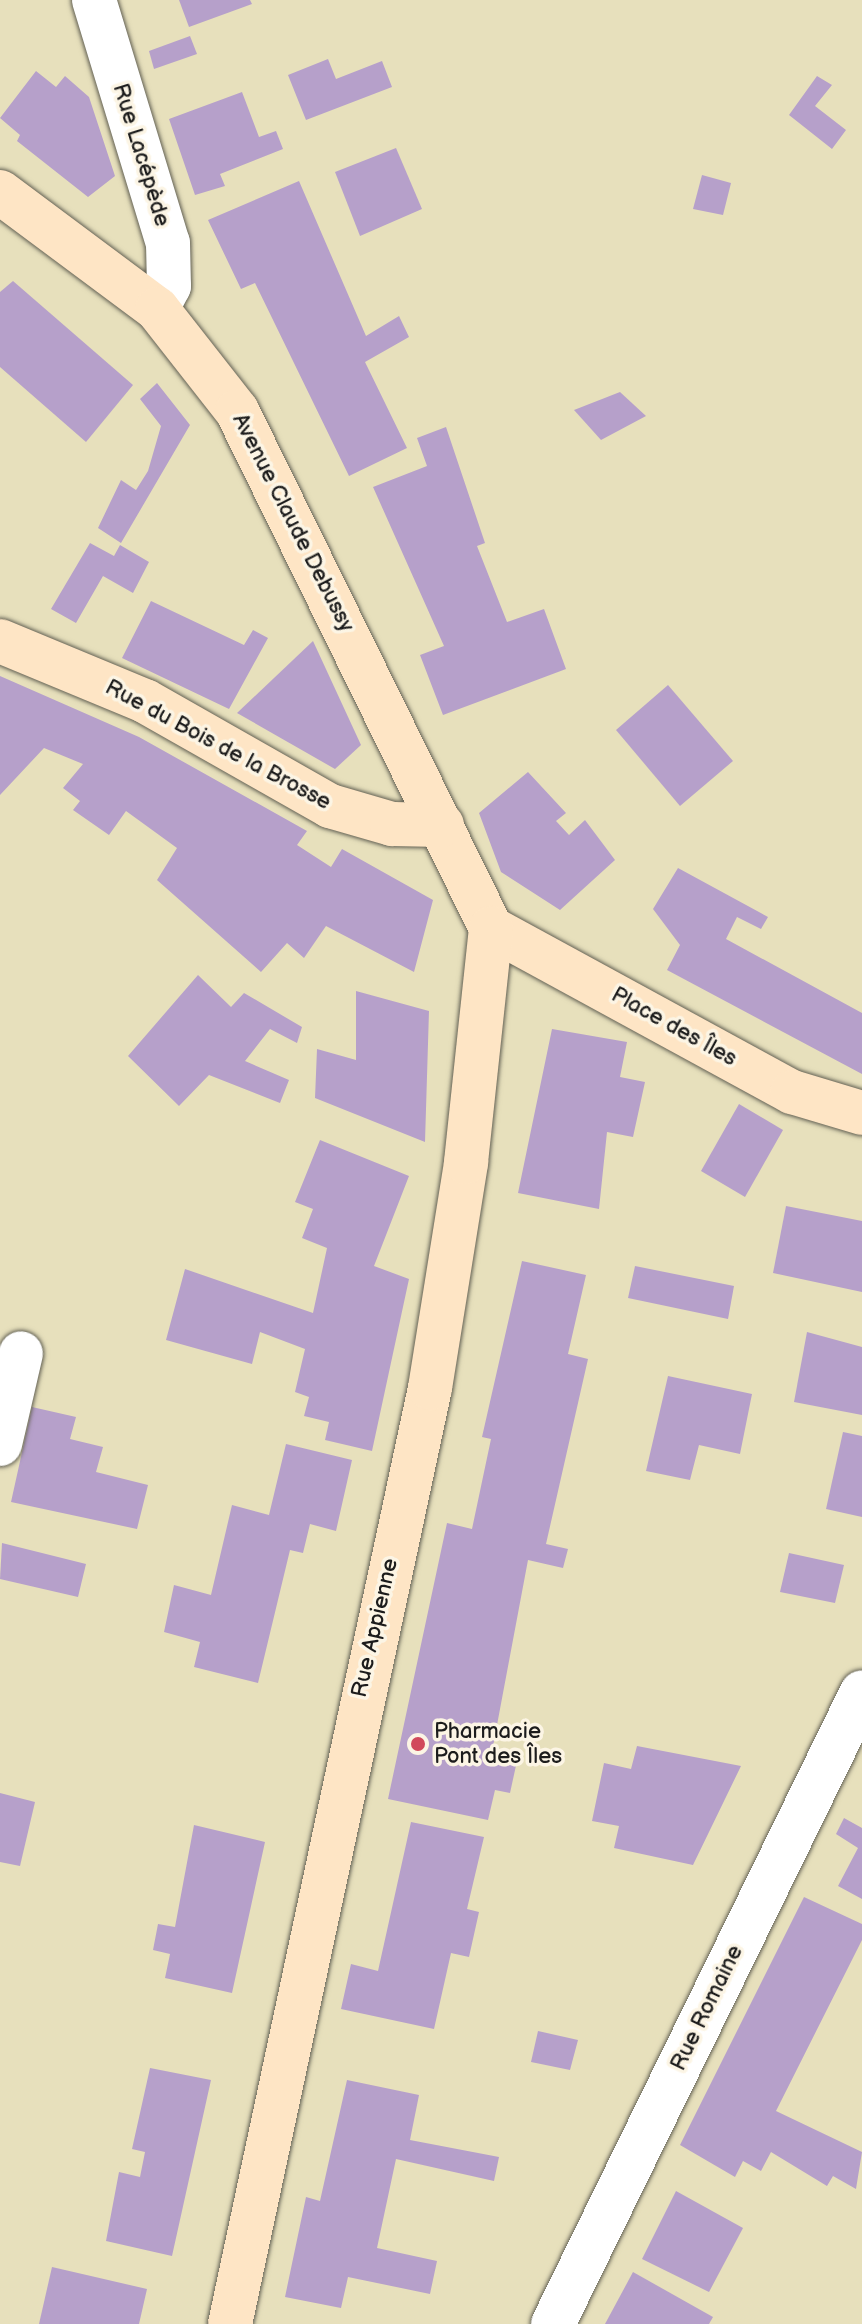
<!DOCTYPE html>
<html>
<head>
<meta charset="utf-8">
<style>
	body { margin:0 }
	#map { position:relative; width:862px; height:2324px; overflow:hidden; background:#e7e0bc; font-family:"Balsamiq Sans",sans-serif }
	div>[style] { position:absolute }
	.building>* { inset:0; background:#b6a0ca }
	.roads { filter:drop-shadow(0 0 2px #636154) drop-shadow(0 0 2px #636154) }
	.street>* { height:44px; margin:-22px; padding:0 22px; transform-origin:22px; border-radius:22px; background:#fff }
	.secondary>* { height:44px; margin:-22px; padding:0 22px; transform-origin:22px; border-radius:22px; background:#fee5c5 }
	.dots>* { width:22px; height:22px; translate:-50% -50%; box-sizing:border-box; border:4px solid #fcf5e5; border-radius:50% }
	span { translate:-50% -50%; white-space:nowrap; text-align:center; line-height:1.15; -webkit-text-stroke:7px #fcf5e5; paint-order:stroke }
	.street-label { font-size:22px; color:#1c1c1c }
	.poi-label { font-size:22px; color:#1c1c1c }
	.left { translate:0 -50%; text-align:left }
</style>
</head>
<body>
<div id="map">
	<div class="building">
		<i style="clip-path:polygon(179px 0,250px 0,252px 4px,189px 27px)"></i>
		<i style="clip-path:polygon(190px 36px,197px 54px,154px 69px,149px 51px)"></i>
		<i style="clip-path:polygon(328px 59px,336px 79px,382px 61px,392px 87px,306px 120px,288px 75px)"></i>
		<i style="clip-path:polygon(36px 71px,56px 87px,65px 76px,89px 97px,115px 176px,88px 197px,17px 141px,20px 135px,0 118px)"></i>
		<i style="clip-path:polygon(817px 76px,832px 85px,815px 106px,846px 130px,832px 149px,789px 115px)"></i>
		<i style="clip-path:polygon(242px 92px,259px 137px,276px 131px,283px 149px,220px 174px,225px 186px,195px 195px,169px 119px)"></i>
		<i style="clip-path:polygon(396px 148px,422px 209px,360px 236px,335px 172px)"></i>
		<i style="clip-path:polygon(702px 175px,731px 183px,723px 215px,693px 209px)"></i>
		<i style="clip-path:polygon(299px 181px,366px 336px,399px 316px,409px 337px,365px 362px,407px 448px,349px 476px,255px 283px,241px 289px,208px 220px)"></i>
		<i style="clip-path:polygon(13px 281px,133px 385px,86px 442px,0 367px,0 292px)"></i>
		<i style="clip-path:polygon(157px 383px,190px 425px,121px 543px,98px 528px,121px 480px,136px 490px,148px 471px,161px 426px,140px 399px)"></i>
		<i style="clip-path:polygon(620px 392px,646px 416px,601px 440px,574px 410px)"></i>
		<i style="clip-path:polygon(446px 427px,485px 543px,477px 546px,507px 622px,544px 609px,566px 669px,443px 715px,420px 655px,444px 646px,373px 487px,427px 466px,417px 438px)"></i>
		<i style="clip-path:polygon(90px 543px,114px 556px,120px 545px,149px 562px,133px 593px,103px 576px,76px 623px,51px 609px)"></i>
		<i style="clip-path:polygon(151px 601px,244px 645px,253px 630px,268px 638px,229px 709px,122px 658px)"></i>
		<i style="clip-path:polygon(313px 641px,361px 745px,335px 769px,237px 713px)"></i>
		<i style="clip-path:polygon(0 676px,139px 737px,307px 831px,297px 845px,331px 867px,342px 849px,433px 900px,414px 972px,326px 926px,304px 958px,287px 943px,261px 972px,157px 880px,177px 848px,126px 811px,109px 835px,73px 810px,80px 801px,63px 788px,83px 764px,44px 748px,0 795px)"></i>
		<i style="clip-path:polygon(668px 685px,733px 761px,680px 806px,616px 730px)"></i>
		<i style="clip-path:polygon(528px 772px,566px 813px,556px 821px,569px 835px,585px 820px,615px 860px,560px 910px,501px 872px,479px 813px)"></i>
		<i style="clip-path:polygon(678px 868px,768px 917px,761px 929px,737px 917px,726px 939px,862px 1013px,862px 1074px,667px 970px,680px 945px,653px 909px)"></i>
		<i style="clip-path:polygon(198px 975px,231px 1007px,244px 993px,302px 1027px,297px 1043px,270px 1029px,245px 1061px,289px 1080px,280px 1103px,209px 1075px,179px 1106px,128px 1056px)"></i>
		<i style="clip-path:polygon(356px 991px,429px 1011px,425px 1142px,315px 1098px,317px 1049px,356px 1060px)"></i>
		<i style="clip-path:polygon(552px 1029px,627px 1042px,620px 1077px,645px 1082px,633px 1137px,607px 1132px,599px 1209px,518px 1193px)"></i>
		<i style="clip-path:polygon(739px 1104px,783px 1130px,745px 1197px,701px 1171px)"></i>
		<i style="clip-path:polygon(320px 1140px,409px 1176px,374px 1266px,409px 1279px,372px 1451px,325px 1440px,329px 1422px,304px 1416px,309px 1397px,295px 1392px,305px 1349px,260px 1332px,252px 1364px,166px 1340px,185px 1269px,313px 1313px,327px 1248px,302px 1238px,313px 1209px,295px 1202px)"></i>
		<i style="clip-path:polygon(786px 1206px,862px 1221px,862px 1292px,773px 1273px)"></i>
		<i style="clip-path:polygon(522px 1261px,586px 1275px,568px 1354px,588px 1359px,546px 1544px,568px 1549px,563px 1568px,528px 1560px,491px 1757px,517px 1761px,510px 1793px,495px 1790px,488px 1820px,388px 1799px,447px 1523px,472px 1529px,491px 1439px,482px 1437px)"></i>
		<i style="clip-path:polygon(635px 1266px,734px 1286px,728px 1319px,628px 1298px)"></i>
		<i style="clip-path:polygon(807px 1332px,862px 1347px,862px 1415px,794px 1402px)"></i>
		<i style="clip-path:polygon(668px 1376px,752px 1394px,740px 1454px,699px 1445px,690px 1480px,646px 1471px)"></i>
		<i style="clip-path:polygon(32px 1407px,76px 1417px,70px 1439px,103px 1447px,96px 1472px,148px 1485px,137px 1529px,11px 1502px)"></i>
		<i style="clip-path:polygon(843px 1432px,862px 1436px,862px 1517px,826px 1509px)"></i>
		<i style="clip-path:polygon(286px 1444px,352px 1460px,336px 1531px,310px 1524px,303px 1553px,290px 1550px,258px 1683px,194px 1667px,200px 1642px,164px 1632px,174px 1585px,211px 1595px,232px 1505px,269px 1515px)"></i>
		<i style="clip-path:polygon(2px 1543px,86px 1564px,78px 1597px,0 1579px)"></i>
		<i style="clip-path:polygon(789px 1553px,844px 1565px,835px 1603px,780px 1592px)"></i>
		<i style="clip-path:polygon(637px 1746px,741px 1766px,693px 1865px,614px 1848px,619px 1826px,592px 1821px,604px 1763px,631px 1769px)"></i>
		<i style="clip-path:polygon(0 1793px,35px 1802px,20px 1866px,0 1862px)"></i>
		<i style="clip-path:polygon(844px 1818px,862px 1828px,862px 1899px,838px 1886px,858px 1848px,836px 1834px)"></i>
		<i style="clip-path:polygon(411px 1822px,484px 1837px,467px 1909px,479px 1912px,469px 1957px,451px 1953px,434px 2029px,341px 2009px,351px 1964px,378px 1971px)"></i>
		<i style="clip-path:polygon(194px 1825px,265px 1842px,232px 1993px,165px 1978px,170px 1954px,153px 1950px,158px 1924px,175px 1927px)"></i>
		<i style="clip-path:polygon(804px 1897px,862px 1924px,862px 1940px,776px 2111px,862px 2152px,856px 2189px,833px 2176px,827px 2186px,771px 2152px,761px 2171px,743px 2161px,735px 2177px,680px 2145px)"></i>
		<i style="clip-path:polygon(538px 2031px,578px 2040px,570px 2070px,531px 2062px)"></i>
		<i style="clip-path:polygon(150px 2068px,211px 2080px,172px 2256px,106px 2241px,119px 2172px,140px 2177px,145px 2152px,132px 2149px)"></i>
		<i style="clip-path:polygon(347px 2080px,419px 2095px,410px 2140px,499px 2157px,494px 2181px,396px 2159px,377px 2248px,437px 2261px,430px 2294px,348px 2277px,341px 2308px,285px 2297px,306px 2197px,320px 2201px)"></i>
		<i style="clip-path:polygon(676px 2191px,743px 2228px,709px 2292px,642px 2259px)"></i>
		<i style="clip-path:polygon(52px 2267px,147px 2289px,139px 2324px,39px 2324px)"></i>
		<i style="clip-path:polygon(633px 2272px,713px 2317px,709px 2324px,605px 2324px)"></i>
	</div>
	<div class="roads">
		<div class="street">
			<i style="left:94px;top:0;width:254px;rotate:73.1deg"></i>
			<i style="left:168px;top:243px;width:43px;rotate:88.7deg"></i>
			<i style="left:169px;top:286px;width:26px;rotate:118deg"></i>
			<i style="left:0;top:1444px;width:93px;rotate:-77deg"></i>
			<i style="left:553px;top:2324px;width:703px;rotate:-63.94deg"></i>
		</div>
		<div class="secondary">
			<i style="left:0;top:192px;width:196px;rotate:36.7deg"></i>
			<i style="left:157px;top:309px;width:130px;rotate:51.9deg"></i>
			<i style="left:237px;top:411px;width:576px;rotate:63.84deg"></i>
			<i style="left:0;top:641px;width:157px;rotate:22.5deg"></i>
			<i style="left:145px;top:701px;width:213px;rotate:29.6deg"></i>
			<i style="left:330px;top:806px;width:65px;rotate:16.2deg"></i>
			<i style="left:392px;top:824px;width:50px;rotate:1.1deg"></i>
			<i style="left:491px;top:928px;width:343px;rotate:28.6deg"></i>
			<i style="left:792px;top:1092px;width:73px;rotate:16.7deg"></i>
			<i style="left:230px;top:2324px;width:957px;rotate:-77.94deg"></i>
			<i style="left:430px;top:1388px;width:229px;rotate:-80.9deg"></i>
			<i style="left:466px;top:1162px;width:235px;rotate:-83.9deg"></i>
		</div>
	</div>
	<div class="dots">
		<i style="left:418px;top:1744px;background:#d1495b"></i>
	</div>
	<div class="street-label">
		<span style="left:141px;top:155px;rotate:73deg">Rue Lacépède</span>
		<span style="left:293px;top:523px;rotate:63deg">Avenue Claude Debussy</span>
		<span style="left:218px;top:745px;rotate:28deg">Rue du Bois de la Brosse</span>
		<span style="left:674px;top:1027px;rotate:29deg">Place des Îles</span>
		<span style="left:375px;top:1628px;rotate:-77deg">Rue Appienne</span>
		<span style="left:707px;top:2008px;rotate:-64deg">Rue Romaine</span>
	</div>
	<div class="poi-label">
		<span class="left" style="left:434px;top:1744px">Pharmacie<br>Pont des Îles</span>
	</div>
</div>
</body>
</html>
